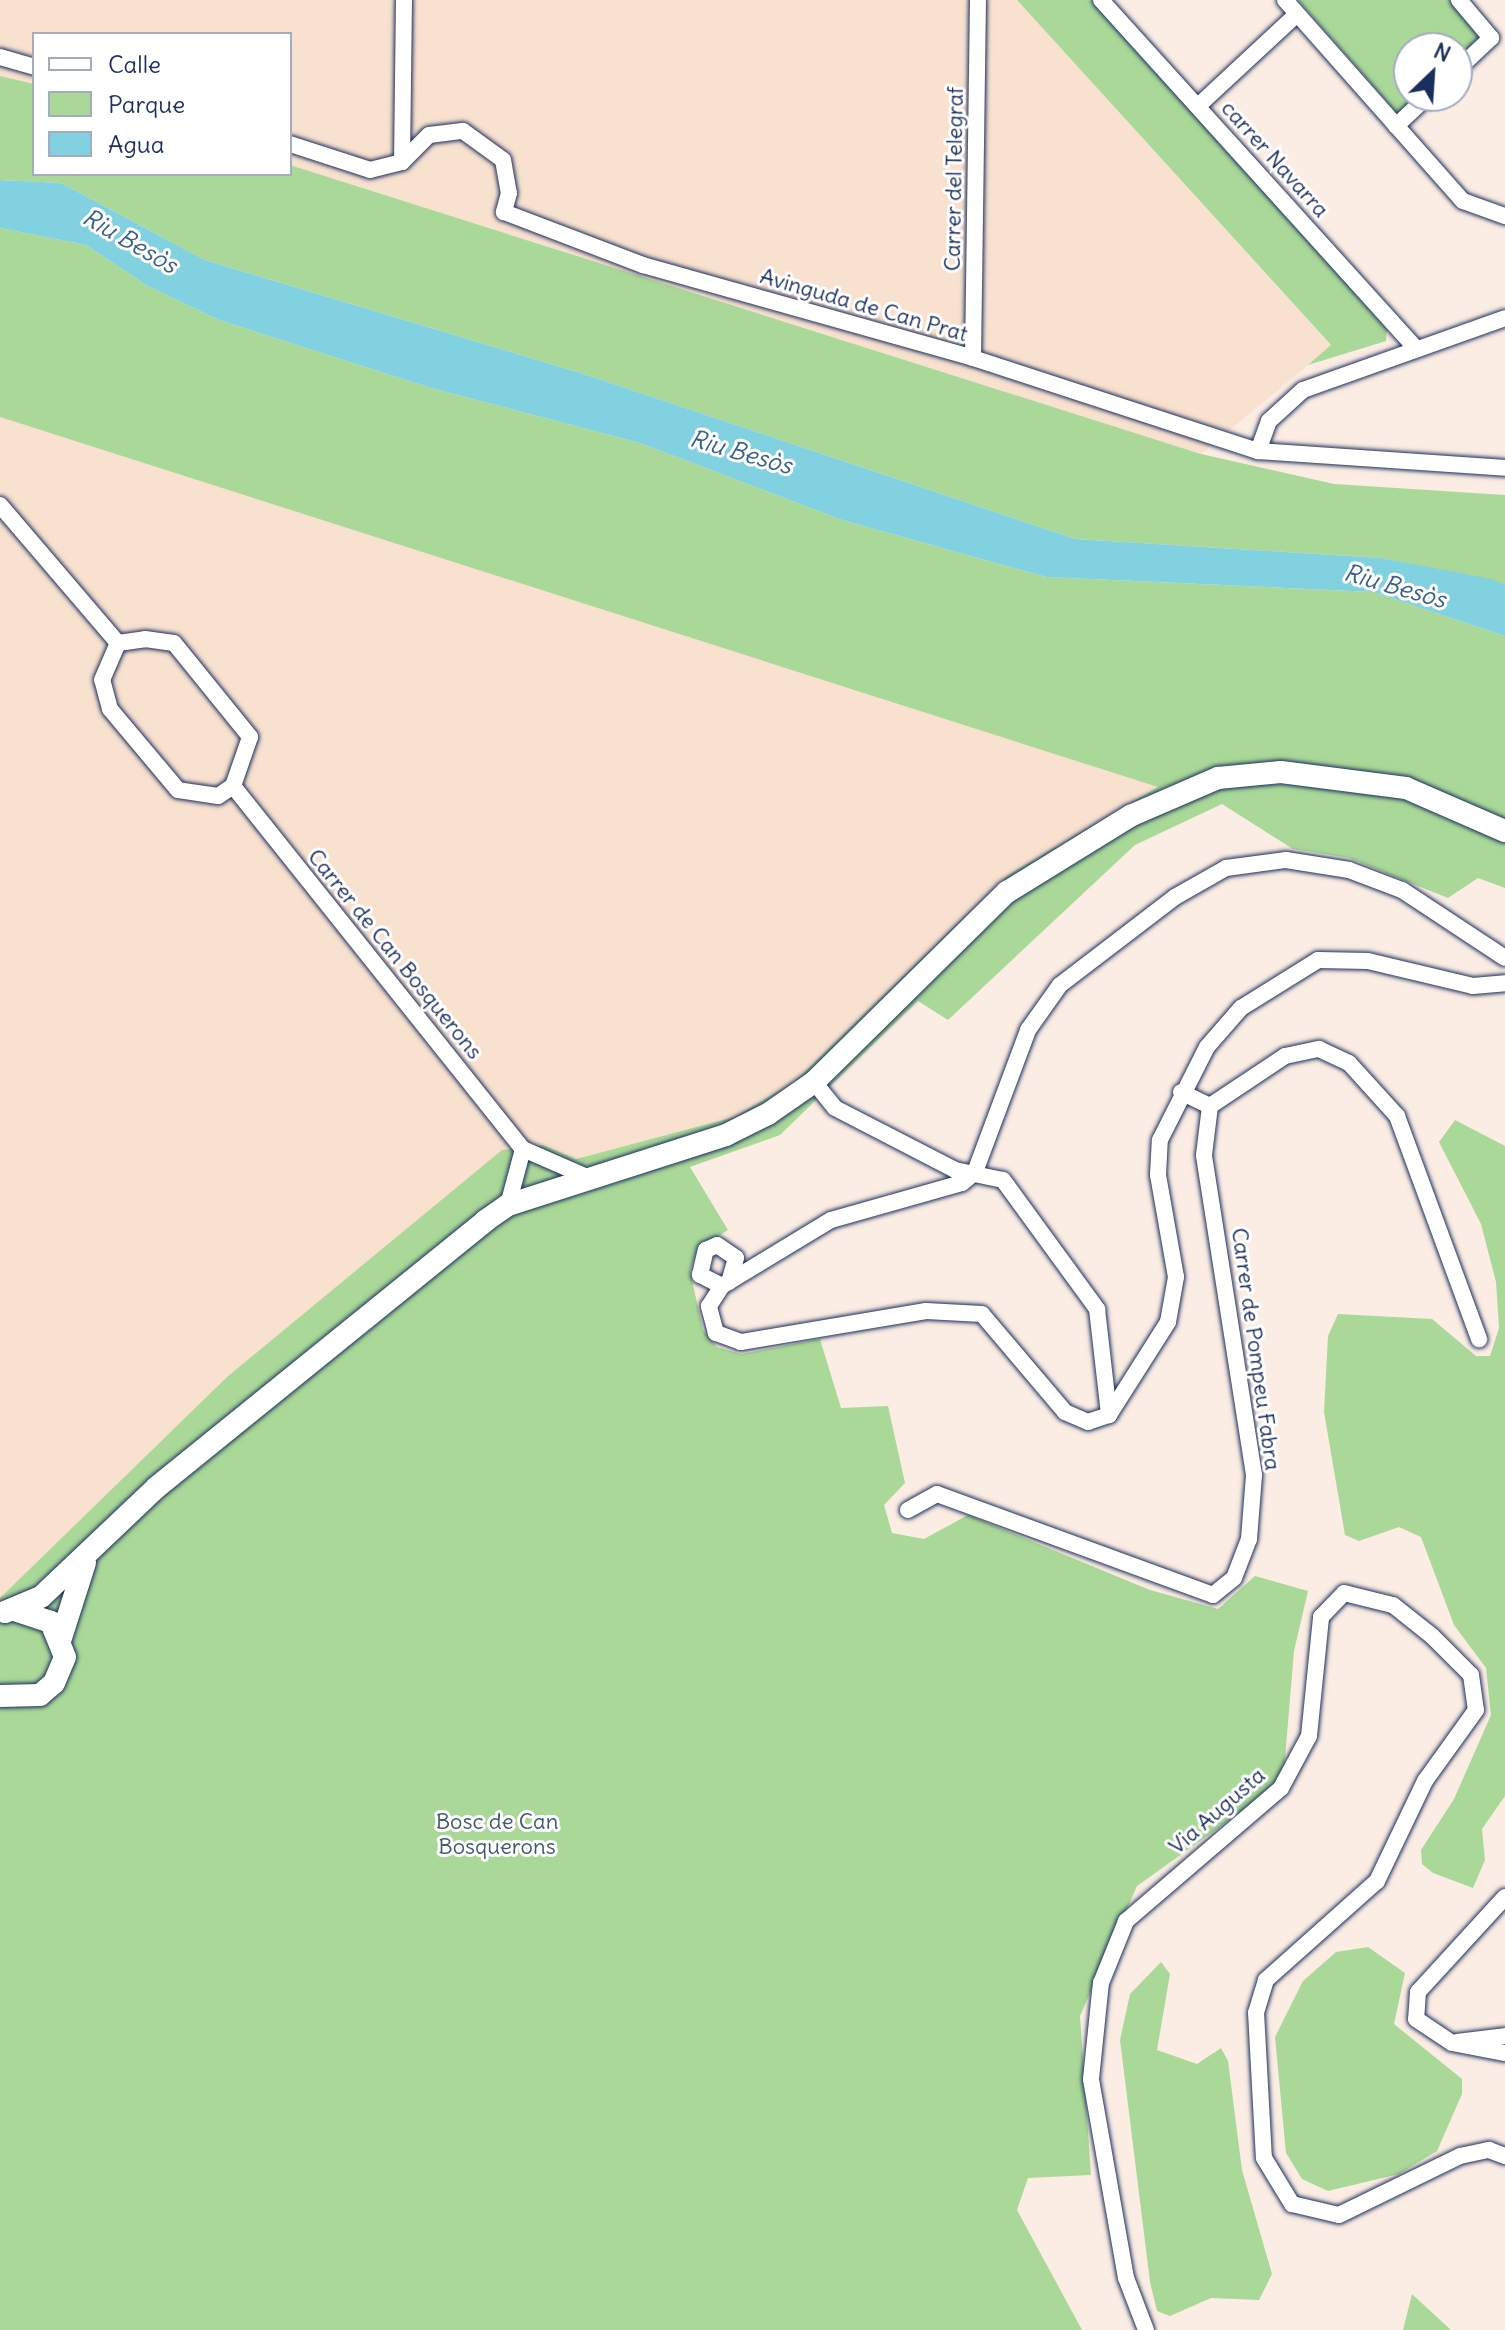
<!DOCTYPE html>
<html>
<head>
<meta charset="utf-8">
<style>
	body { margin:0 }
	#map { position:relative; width:1505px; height:2330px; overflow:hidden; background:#fbede3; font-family:Delius,sans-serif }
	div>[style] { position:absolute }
	.built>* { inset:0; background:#f8e1cf }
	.green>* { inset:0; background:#aad898 }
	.water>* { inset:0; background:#82d1e0 }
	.roads { filter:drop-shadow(0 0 2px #1b2f5e) drop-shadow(0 0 2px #1b2f5e) }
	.minor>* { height:16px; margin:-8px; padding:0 8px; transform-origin:8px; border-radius:8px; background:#fff }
	.tertiary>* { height:22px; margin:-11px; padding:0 11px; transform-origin:11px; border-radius:11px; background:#fff }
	span { translate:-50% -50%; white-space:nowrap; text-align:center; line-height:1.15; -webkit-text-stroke:6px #fff; paint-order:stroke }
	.street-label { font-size:22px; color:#1b2f5e }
	.park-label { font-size:22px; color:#3f596c }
	.water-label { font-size:24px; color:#3a6085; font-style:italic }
	.legend { position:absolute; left:32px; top:32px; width:260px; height:144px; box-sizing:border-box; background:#fff; border:2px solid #a4acbf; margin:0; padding:10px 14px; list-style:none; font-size:24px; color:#1b2f5e }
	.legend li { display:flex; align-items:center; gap:16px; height:40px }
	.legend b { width:40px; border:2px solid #a4acbf }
	.north { position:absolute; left:1393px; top:32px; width:80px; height:80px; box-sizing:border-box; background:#fff; border:2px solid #a4acbf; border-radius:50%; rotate:25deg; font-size:22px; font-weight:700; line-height:32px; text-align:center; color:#1b2f5e }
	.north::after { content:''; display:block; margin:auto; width:28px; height:36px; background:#1b2f5e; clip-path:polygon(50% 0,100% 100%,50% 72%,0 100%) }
</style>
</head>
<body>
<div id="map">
	<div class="built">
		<i style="clip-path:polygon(0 0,1017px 0,1331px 346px,1201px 454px,290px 165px,290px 34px,34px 34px,34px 84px,0 76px)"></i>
		<i style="clip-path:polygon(0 417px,850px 685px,1159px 787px,1009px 875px,794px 1082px,734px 1117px,576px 1159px,543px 1145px,227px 1377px,0 1598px)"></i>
	</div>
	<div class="green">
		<i style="clip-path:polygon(1017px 0,1092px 0,1387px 329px,1386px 341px,1308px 365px,1331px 345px)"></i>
		<i style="clip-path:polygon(1298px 0,1449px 0,1482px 37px,1457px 59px,1457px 48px,1409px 48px,1409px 96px,1416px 96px,1397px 113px)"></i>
		<i style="clip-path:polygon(0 76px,34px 84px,34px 174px,290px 174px,290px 165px,1201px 454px,1334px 484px,1505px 495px,1505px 584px,1382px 558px,1076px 539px,584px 374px,205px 260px,61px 183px,0 180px)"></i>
		<i style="clip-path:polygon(0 228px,86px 245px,148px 286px,219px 320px,431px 388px,640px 443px,842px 520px,1046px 577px,1373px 592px,1505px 636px,1505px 888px,1478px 878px,1448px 898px,1349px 858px,1293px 849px,1222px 804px,1135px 845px,948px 1020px,918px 1001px,780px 1135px,690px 1167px,728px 1230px,697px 1250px,690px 1271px,703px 1330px,717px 1347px,741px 1354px,820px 1339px,841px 1408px,888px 1406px,905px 1483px,884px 1505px,892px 1533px,924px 1539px,968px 1515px,1150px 1590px,1218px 1609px,1255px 1576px,1308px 1591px,1294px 1651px,1283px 1782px,1137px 1886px,1080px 2016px,1091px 2175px,1028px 2178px,1017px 2210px,1082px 2330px,0 2330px,0 1598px,227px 1377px,502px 1150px,543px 1145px,576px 1159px,734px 1117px,794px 1082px,1008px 875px,1158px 787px,0 417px)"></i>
		<i style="clip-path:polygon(1455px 1120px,1505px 1146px,1505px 1796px,1482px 1829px,1485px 1860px,1473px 1888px,1433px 1873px,1422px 1864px,1421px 1850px,1454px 1799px,1491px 1715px,1486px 1668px,1454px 1625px,1421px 1537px,1399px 1527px,1359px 1541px,1345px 1535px,1324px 1412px,1328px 1336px,1338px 1314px,1432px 1319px,1476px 1356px,1490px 1356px,1499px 1328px,1496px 1282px,1481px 1224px,1439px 1142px)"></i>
		<i style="clip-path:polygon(1368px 1947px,1405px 1973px,1394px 2024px,1462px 2079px,1462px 2094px,1437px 2151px,1399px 2174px,1328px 2191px,1302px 2179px,1286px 2153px,1275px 2037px,1303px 1981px,1336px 1952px)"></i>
		<i style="clip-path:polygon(1161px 1962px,1170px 1974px,1157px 2050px,1197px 2064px,1221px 2048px,1228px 2061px,1242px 2170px,1272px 2274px,1259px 2300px,1211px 2298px,1170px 2316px,1157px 2311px,1150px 2282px,1120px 2040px,1130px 1994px)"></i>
		<i style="clip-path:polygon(1412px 2294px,1439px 2319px,1451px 2330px,1403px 2330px)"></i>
	</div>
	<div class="water">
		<i style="clip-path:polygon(0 180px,61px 183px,205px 260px,584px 374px,1076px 539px,1382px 558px,1491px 579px,1505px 584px,1505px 636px,1373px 592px,1046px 577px,842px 520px,640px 443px,431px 388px,219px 320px,148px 286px,86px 245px,0 228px)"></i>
	</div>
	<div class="roads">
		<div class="minor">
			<i style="left:1101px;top:0;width:469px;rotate:47.9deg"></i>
			<i style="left:1285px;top:0;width:268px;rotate:48.5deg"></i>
			<i style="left:1463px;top:201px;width:45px;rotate:19.7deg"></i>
			<i style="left:0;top:57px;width:35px;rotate:16deg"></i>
			<i style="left:1457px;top:70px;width:47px;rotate:-43.3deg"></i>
			<i style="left:1491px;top:38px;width:50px;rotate:-130.1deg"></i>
			<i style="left:1198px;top:106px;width:135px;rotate:-42.9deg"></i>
			<i style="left:1396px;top:126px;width:44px;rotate:-43.2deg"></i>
			<i style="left:290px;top:144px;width:84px;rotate:18deg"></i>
			<i style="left:370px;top:170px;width:33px;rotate:-14deg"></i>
			<i style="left:402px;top:162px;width:38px;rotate:-45deg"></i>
			<i style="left:429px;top:135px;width:34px;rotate:-7deg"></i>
			<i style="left:463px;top:131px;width:49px;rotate:35.9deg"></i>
			<i style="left:503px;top:160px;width:34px;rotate:80deg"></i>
			<i style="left:509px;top:193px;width:20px;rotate:105deg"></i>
			<i style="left:504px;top:212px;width:149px;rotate:20.9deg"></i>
			<i style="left:643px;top:265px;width:343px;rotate:15.7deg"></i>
			<i style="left:973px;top:358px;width:300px;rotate:18.1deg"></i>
			<i style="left:1258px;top:451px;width:248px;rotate:3.9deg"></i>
			<i style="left:402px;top:162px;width:162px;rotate:-89.3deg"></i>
			<i style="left:973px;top:358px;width:358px;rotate:-89.2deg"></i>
			<i style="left:1258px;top:451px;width:32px;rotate:-70deg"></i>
			<i style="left:1269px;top:421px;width:46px;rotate:-42.4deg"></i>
			<i style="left:1303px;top:390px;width:214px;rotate:-19.6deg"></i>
			<i style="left:0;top:505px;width:182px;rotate:49.5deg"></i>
			<i style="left:145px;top:639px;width:29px;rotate:8deg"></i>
			<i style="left:174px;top:643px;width:121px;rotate:51deg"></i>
			<i style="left:250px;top:737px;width:52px;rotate:109.1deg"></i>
			<i style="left:233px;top:786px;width:18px;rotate:146deg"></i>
			<i style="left:218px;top:796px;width:40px;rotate:-171.5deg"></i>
			<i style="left:178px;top:790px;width:106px;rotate:-130deg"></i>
			<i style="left:110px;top:709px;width:30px;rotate:-105deg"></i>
			<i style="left:102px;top:680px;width:40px;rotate:-66.6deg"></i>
			<i style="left:118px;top:643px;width:27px;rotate:-8deg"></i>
			<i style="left:233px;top:786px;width:465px;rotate:51.4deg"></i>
			<i style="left:523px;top:1149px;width:70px;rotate:23.6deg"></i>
			<i style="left:814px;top:1082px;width:33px;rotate:51deg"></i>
			<i style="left:835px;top:1108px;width:135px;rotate:27.3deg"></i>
			<i style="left:955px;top:1170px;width:49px;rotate:11.8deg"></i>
			<i style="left:1003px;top:1180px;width:160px;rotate:53.9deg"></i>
			<i style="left:1097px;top:1309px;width:107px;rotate:83.5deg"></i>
			<i style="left:1181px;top:1092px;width:32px;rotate:26deg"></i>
			<i style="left:1210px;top:1106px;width:90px;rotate:-33.7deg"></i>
			<i style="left:1285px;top:1056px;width:35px;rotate:-12deg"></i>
			<i style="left:1319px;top:1049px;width:33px;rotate:25deg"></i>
			<i style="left:1349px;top:1063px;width:72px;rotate:47.8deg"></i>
			<i style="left:1397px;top:1116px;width:238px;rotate:69.8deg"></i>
			<i style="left:508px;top:1205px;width:58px;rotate:-75deg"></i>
			<i style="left:722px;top:1286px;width:25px;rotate:-153deg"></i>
			<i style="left:700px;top:1275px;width:26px;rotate:-77deg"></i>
			<i style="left:706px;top:1250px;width:12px;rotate:-24deg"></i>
			<i style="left:717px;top:1245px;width:23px;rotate:34deg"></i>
			<i style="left:736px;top:1258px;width:25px;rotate:106deg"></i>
			<i style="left:1109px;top:1415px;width:22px;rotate:162deg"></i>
			<i style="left:1088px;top:1422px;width:25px;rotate:-157deg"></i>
			<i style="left:1065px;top:1412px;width:128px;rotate:-130.3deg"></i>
			<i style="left:982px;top:1314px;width:56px;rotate:-176.9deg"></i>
			<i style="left:926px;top:1311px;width:188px;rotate:170.5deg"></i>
			<i style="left:741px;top:1342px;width:27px;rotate:-160deg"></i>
			<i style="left:716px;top:1333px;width:28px;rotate:-105deg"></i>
			<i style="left:709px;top:1306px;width:24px;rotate:-57deg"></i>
			<i style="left:722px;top:1286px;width:127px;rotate:-31.2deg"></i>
			<i style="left:831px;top:1220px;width:136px;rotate:-15.8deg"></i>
			<i style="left:962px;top:1183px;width:17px;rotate:-40deg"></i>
			<i style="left:975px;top:1172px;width:152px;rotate:-69.5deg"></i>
			<i style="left:1028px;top:1030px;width:55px;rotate:-54.6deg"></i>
			<i style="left:1060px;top:985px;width:145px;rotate:-37.4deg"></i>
			<i style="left:1175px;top:897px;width:59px;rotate:-29.6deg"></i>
			<i style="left:1226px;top:868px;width:61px;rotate:-7.6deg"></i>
			<i style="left:1286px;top:860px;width:64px;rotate:9deg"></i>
			<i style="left:1349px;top:870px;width:57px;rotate:20.7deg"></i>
			<i style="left:1402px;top:890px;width:123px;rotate:33.4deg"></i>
			<i style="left:1109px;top:1415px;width:110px;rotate:-57.6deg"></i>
			<i style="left:1168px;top:1322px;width:46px;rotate:-79.9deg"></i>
			<i style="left:1176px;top:1277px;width:104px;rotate:-100deg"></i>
			<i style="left:1158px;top:1175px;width:35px;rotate:-87deg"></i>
			<i style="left:1160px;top:1140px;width:104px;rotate:-63.2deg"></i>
			<i style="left:1207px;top:1047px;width:52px;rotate:-48.9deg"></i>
			<i style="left:1241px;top:1008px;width:91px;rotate:-31.9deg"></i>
			<i style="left:1318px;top:960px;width:50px;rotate:1.1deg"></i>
			<i style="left:1368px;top:961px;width:108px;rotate:13.4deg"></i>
			<i style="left:1473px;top:986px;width:32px;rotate:-5deg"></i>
			<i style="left:908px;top:1510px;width:33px;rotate:-29deg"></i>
			<i style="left:937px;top:1494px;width:294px;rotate:20.1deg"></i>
			<i style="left:1213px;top:1595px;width:27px;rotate:-39deg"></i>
			<i style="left:1234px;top:1578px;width:42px;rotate:-69deg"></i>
			<i style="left:1249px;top:1539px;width:64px;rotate:-85.5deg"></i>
			<i style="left:1254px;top:1475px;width:324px;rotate:-98.9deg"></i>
			<i style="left:1204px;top:1155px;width:49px;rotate:-83deg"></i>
			<i style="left:1505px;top:1897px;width:129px;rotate:132.5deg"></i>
			<i style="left:1418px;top:1992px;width:27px;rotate:94deg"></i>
			<i style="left:1416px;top:2019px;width:43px;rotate:33.7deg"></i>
			<i style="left:1452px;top:2043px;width:54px;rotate:10.7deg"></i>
			<i style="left:1457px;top:2042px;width:48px;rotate:-7.1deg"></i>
			<i style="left:1146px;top:2330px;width:56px;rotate:-111deg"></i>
			<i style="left:1126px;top:2278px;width:202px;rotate:-100deg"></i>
			<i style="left:1091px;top:2079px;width:97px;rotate:-84.1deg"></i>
			<i style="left:1101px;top:1983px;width:67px;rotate:-68deg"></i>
			<i style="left:1126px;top:1921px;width:204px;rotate:-40.6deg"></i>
			<i style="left:1281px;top:1788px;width:59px;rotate:-61.7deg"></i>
			<i style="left:1309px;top:1736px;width:120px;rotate:-84.2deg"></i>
			<i style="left:1321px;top:1617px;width:33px;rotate:-46deg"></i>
			<i style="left:1344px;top:1593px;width:50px;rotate:13.8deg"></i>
			<i style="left:1393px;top:1605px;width:50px;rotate:38.5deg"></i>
			<i style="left:1432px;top:1636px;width:55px;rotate:45deg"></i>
			<i style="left:1471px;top:1675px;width:35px;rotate:82deg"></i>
			<i style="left:1476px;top:1710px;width:87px;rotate:125.7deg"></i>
			<i style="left:1425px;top:1781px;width:111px;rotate:115.6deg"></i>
			<i style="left:1377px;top:1881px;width:149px;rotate:138.3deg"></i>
			<i style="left:1266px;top:1980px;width:34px;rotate:107deg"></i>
			<i style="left:1256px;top:2012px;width:146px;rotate:86.9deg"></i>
			<i style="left:1264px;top:2158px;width:54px;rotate:58.7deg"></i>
			<i style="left:1292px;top:2204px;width:48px;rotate:13.2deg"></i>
			<i style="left:1339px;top:2215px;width:135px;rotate:-26deg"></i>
			<i style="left:1460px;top:2156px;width:30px;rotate:-12deg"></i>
			<i style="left:1489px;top:2150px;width:17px;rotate:21deg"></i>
		</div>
		<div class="tertiary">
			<i style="left:5px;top:1612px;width:39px;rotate:-23deg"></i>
			<i style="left:41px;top:1597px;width:160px;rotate:-43.5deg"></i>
			<i style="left:157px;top:1487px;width:422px;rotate:-39deg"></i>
			<i style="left:485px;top:1221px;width:28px;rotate:-35deg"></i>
			<i style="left:508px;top:1205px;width:229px;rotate:-17.8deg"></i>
			<i style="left:726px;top:1135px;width:47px;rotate:-26.6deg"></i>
			<i style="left:768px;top:1114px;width:56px;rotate:-34.8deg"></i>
			<i style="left:814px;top:1082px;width:271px;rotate:-44.6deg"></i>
			<i style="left:1007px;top:892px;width:145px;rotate:-31.7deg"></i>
			<i style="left:1130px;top:816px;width:96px;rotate:-23.4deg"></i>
			<i style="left:1218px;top:778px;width:63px;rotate:-5.4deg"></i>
			<i style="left:1281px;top:772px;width:126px;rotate:7.3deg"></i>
			<i style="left:1406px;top:788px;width:108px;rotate:23.5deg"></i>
			<i style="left:61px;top:1638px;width:79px;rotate:-72.3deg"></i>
			<i style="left:0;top:1696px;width:40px;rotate:-1.4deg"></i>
			<i style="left:40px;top:1695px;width:18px;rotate:-41deg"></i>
			<i style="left:54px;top:1683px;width:28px;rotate:-67deg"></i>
			<i style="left:65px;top:1657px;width:38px;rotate:-112deg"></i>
			<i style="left:51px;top:1622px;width:40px;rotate:-162deg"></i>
		</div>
	</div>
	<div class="street-label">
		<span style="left:1275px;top:159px;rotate:48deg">carrer Navarra</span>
		<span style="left:954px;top:179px;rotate:-89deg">Carrer del Telegraf</span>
		<span style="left:864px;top:305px;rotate:16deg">Avinguda de Can Prat</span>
		<span style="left:395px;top:954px;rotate:51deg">Carrer de Can Bosquerons</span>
		<span style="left:1256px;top:1349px;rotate:82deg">Carrer de Pompeu Fabra</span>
		<span style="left:1217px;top:1811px;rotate:-41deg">Via Augusta</span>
	</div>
	<div class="park-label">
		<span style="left:497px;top:1834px">Bosc de Can<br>Bosquerons</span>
	</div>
	<div class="water-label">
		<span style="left:130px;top:241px;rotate:30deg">Riu Besòs</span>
		<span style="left:741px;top:452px;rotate:16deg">Riu Besòs</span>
		<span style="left:1395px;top:586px;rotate:16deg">Riu Besòs</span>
	</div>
	<ul class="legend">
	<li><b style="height:10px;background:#fff"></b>Calle</li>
	<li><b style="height:22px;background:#aad898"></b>Parque</li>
	<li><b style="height:22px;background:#82d1e0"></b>Agua</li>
	</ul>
	<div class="north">N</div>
</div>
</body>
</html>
